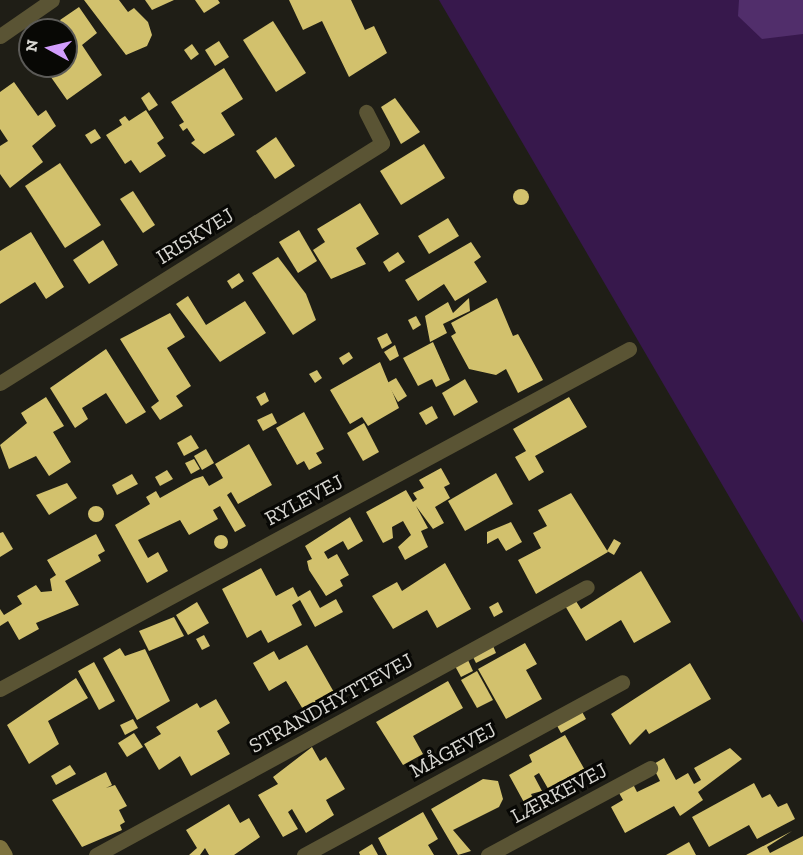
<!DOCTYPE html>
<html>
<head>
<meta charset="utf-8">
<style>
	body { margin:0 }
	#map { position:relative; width:803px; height:855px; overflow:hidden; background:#1f1e16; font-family:"Zilla Slab",serif }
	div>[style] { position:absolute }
	.green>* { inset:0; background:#37184c }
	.water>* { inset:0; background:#512e6b }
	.building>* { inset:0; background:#d2c16d }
	.round { border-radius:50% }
	.minor>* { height:15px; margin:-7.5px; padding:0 7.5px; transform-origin:7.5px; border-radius:7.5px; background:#5a5434 }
	.secondary>* { height:15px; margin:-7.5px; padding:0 7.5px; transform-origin:7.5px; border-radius:7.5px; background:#7d723e }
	span { translate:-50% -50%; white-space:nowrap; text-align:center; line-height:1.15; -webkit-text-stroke:6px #080805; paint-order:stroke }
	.street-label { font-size:21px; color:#d7d6d1 }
	.north { position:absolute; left:18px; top:18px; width:60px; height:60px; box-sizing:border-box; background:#080805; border:2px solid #5b5a57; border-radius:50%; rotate:278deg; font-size:16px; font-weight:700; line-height:24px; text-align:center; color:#d7d6d1 }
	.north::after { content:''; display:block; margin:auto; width:21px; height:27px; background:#d29dfd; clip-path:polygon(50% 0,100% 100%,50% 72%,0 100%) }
</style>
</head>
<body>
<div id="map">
	<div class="green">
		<i style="clip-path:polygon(439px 0,803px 0,803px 623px)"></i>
	</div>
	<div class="water">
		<i style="clip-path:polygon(739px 0,803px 0,803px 34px,762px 39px,738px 16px)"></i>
	</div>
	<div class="building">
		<i style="clip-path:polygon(84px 0,119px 0,128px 12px,134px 8px,148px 22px,152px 35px,147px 46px,126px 55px)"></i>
		<i style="clip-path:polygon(145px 0,174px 0,152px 10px)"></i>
		<i style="clip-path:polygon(195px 0,218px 0,220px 3px,204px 13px)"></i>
		<i style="clip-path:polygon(289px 0,351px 0,365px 30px,374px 26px,387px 53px,349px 77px,322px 21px,303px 30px)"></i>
		<i style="clip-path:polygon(79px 7px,97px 33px,82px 45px,102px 75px,67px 100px,46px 70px,66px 66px,66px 30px,60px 20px)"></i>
		<i style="clip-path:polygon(273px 21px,306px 73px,276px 92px,243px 40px)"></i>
		<i style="clip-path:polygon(219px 41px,229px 57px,215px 66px,205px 50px)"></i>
		<i style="clip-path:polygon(192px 44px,199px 54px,191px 60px,184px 50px)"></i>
		<i style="clip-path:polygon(224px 68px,243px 99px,221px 113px,235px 135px,204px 154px,191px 143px,195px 140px,187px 128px,183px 131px,179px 125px,184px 122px,171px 102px)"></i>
		<i style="clip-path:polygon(14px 82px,38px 116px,46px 110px,56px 126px,32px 146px,43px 162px,10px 188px,0 174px,0 146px,8px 141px,0 129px,0 92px)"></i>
		<i style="clip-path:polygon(149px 92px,158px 105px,149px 111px,141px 98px)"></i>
		<i style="clip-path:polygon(395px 98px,420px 132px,401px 144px,381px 107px)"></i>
		<i style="clip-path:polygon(146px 110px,164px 138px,157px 143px,166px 156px,140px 173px,131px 160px,125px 164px,106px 135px,122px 125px,119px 120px,125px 116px,129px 121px)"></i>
		<i style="clip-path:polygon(95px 129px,101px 138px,91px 144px,85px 135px)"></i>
		<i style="clip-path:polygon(276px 137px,295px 166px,275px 179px,256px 151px)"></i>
		<i style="clip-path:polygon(424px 144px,445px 178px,401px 205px,380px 171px)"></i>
		<i style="clip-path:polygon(60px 163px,101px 225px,65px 248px,25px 186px)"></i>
		<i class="round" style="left:513px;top:189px;width:16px;height:16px"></i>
		<i style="clip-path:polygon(133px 191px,155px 225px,143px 233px,120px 199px)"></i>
		<i style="clip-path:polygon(360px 203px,379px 234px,356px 248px,366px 264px,331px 279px,313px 250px,325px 242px,317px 229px)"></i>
		<i style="clip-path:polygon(448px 218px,459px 236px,429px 254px,418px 236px)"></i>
		<i style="clip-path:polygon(299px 230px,317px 261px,298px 273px,279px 242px)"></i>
		<i style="clip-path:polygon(31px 232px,64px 287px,46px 299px,35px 282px,0 304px,0 251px)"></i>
		<i style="clip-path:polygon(103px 240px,118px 265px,89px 284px,73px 260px)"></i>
		<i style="clip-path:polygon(471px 242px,481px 257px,474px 262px,487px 282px,455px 301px,444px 284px,418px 301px,405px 280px)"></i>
		<i style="clip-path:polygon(398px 252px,405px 262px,389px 272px,383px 262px)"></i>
		<i style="clip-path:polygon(278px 257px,306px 294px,316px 320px,293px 335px,252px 273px)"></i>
		<i style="clip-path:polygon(239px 273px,244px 281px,232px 289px,227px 281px)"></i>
		<i style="clip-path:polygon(188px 296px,206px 325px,245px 301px,266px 333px,220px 362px,176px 304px)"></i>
		<i style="clip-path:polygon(469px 298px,470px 311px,443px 324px,447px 333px,430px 342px,425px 316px,448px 302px,453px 313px)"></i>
		<i style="clip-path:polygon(497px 298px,513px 336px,518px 334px,543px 380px,518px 393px,506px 369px,496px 375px,469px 369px,451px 336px,456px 333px,451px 323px)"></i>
		<i style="clip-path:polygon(170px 313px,185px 337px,167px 348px,191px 386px,176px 396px,183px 406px,160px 420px,151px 407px,159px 401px,120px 339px)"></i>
		<i style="clip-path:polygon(416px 316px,421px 325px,413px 330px,408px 320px)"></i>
		<i style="clip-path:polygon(387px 333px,392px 343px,382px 349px,377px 338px)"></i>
		<i style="clip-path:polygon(433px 342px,450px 380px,436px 387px,432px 379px,418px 386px,403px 358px)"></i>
		<i style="clip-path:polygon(395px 345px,399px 356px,390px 361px,384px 352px)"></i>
		<i style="clip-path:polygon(106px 349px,146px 412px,126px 424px,106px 393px,82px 408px,88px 419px,75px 428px,50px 388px)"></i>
		<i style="clip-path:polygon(349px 352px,353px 358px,343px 365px,339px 358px)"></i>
		<i style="clip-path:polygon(380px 362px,399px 408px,368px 426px,362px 417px,350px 424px,330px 390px)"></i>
		<i style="clip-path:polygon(317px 370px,322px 378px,315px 383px,309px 374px)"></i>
		<i style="clip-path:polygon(396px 378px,407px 396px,398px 402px,387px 383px)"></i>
		<i style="clip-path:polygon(465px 379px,478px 402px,454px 416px,442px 393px)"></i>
		<i style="clip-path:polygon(265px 392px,269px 401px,261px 406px,256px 397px)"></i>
		<i style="clip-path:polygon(46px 397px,64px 426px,53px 432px,71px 462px,49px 476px,36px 456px,9px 469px,0 445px,27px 423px,21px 413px)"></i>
		<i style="clip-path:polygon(569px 397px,587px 427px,535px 456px,544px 472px,529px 481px,515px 457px,526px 451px,513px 429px)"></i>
		<i style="clip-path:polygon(432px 406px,438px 418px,426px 425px,419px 413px)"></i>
		<i style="clip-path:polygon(304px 412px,324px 449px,316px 453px,322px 463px,309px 470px,304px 461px,297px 465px,276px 428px)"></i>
		<i style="clip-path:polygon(272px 413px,277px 423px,263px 431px,257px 420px)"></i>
		<i style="clip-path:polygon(364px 423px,379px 452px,363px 461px,347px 433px)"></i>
		<i style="clip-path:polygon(191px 435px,199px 448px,184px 456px,177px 443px)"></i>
		<i style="clip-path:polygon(249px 444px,272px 485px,238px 504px,231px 492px,227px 495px,246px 526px,235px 532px,220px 506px,213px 510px,218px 519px,189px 535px,180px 520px,138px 540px,148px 558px,158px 552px,168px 571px,147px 583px,115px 525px,150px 504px,146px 497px,156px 491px,160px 498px,194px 479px,203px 476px,209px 486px,223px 478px,215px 464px)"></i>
		<i style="clip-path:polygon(206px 449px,214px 463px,202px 470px,194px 456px)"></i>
		<i style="clip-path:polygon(194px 459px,200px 469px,191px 474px,185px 463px)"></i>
		<i style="clip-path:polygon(441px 468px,450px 484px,444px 487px,450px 498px,435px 507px,444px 523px,433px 529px,416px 506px,428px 528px,421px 531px,428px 547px,405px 560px,398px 547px,411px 535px,403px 521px,392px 527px,393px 538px,383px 543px,366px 512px,406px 490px,413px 502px,417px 499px,413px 493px,424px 488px,419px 480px)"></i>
		<i style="clip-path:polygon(167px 470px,173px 479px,160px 486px,155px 477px)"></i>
		<i style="clip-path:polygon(496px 473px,513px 504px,465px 531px,448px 501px)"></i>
		<i style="clip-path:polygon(132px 474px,138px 484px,117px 495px,112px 485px)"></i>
		<i style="clip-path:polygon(67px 483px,77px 498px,49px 515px,36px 495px)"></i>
		<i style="clip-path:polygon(571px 493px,608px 552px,536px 594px,518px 560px,541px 548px,533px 533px,547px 526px,538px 510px)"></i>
		<i class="round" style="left:88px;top:506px;width:16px;height:16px"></i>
		<i style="clip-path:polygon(350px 517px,363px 541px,348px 550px,343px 541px,324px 552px,328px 559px,337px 554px,349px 575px,340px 580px,343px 586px,326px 596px,309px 570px,307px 561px,312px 559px,305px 546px)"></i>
		<i style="clip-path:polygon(511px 522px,522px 542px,506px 551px,498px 538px,487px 544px,487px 532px)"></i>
		<i style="clip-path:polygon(3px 532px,13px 549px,0 557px,0 533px)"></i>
		<i style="clip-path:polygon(96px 534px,105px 551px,98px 555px,101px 561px,65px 581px,79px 605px,36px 623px,39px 629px,19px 640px,8px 621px,0 626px,0 609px,4px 615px,22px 604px,17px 596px,36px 585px,41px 592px,52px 591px,50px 579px,56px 575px,47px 560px)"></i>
		<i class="round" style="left:214px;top:535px;width:14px;height:14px"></i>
		<i style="clip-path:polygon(614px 539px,621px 543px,614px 555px,607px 551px)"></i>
		<i style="clip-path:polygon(445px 563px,471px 609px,437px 628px,427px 610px,393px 629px,372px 596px,397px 582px,402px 591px)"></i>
		<i style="clip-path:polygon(261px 568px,276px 596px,293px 587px,298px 597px,310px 590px,320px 608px,336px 599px,343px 612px,315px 627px,300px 600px,292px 605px,302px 625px,268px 643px,261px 630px,247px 638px,222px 589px)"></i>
		<i style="clip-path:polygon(641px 571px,671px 622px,634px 643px,621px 620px,586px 641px,564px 604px,574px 598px,581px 609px)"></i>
		<i style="clip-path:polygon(197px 602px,209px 623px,188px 635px,176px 615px)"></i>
		<i style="clip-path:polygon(498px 602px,503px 612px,494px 617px,489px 607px)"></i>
		<i style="clip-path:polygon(174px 617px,184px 636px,149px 651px,139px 631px)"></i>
		<i style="clip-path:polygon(204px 635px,210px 646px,202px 650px,196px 639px)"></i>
		<i style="clip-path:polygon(525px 643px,537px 664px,526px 670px,542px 699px,506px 719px,478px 669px)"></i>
		<i style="clip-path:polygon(307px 645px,335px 694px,304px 711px,286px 681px,269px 691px,253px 663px,274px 651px,279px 660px)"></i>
		<i style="clip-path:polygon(493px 646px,496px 653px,476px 663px,473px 657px)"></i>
		<i style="clip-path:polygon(120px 648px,125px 656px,145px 649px,170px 701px,137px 720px,103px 658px)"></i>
		<i style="clip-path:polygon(468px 660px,473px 671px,461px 677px,455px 666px)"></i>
		<i style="clip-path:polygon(94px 662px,115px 701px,99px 710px,78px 671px)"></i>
		<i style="clip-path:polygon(690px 663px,711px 699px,649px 734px,646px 729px,630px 745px,611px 714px)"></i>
		<i style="clip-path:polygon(477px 671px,493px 700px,477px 708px,461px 680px)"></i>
		<i style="clip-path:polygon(76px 678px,88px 698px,48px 721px,59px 744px,29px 764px,7px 725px)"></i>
		<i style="clip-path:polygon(448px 681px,463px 708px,413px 736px,423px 754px,403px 765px,376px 722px)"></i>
		<i style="clip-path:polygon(216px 699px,230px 723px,217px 731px,230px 754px,191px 776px,180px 756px,159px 770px,144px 744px,161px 734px,156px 727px,197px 703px,200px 708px)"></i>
		<i style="clip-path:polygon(580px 708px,586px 719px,561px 733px,555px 722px)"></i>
		<i style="clip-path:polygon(133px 719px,138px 728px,125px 735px,120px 725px)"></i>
		<i style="clip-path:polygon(134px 733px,143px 747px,127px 757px,118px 743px)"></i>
		<i style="clip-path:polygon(565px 735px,586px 772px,550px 792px,539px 773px,534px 776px,542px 791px,531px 794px,540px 812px,532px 817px,509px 775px,532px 762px,529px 755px)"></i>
		<i style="clip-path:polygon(312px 747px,320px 761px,326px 757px,345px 789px,326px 800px,334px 815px,306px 833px,292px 809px,288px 812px,298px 829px,283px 837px,258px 795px,278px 784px,273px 777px)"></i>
		<i style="clip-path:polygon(730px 748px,742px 759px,698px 792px,703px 800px,680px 816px,674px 806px,625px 833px,611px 807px,623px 800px,619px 793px,633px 784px,637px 792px,660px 781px,652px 765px,664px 758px,676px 780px,688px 773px,694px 784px,701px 780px,694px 768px)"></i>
		<i style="clip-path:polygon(70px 765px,76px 774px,56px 785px,51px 776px)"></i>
		<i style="clip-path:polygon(106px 772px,112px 785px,106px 788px,115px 785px,127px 806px,119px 810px,125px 822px,120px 825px,122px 830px,82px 847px,52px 800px)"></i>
		<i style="clip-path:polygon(483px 779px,498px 781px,503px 799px,499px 807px,453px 830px,471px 851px,458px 855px,431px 809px)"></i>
		<i style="clip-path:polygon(754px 783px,762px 798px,770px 794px,778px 807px,787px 803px,795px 819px,757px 839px,749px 825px,709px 847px,692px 817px)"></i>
		<i style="clip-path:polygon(229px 804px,240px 823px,249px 818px,260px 837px,234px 855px,209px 855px,205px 848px,200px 855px,189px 855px,197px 848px,186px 830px)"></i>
		<i style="clip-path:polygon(423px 812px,438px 839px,428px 845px,434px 855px,387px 855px,378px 838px)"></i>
		<i style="clip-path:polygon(792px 831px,767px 847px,770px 853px,803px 836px,803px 855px,746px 855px)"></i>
		<i style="clip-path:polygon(689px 842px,696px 855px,666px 855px)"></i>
		<i style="clip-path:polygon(372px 844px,378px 855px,360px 855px,359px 852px)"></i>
	</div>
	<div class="minor">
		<i style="left:0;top:36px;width:63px;rotate:-34.7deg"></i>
		<i style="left:0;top:383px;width:451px;rotate:-32.1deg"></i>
		<i style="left:382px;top:143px;width:35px;rotate:-117deg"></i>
		<i style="left:0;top:689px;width:715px;rotate:-28.39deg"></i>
		<i style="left:96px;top:855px;width:559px;rotate:-28.63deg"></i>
		<i style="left:304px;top:855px;width:362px;rotate:-28.5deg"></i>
		<i style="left:488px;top:855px;width:184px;rotate:-28.2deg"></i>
	</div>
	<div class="secondary">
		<i style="left:0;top:847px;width:9px;rotate:58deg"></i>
	</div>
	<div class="street-label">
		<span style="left:195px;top:236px;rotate:-32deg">IRISKVEJ</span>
		<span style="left:304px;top:500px;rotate:-28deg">RYLEVEJ</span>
		<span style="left:331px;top:703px;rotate:-29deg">STRANDHYTTEVEJ</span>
		<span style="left:453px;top:750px;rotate:-28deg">MÅGEVEJ</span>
		<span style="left:559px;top:793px;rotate:-28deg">LÆRKEVEJ</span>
	</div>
	<div class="north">N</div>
</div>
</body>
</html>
